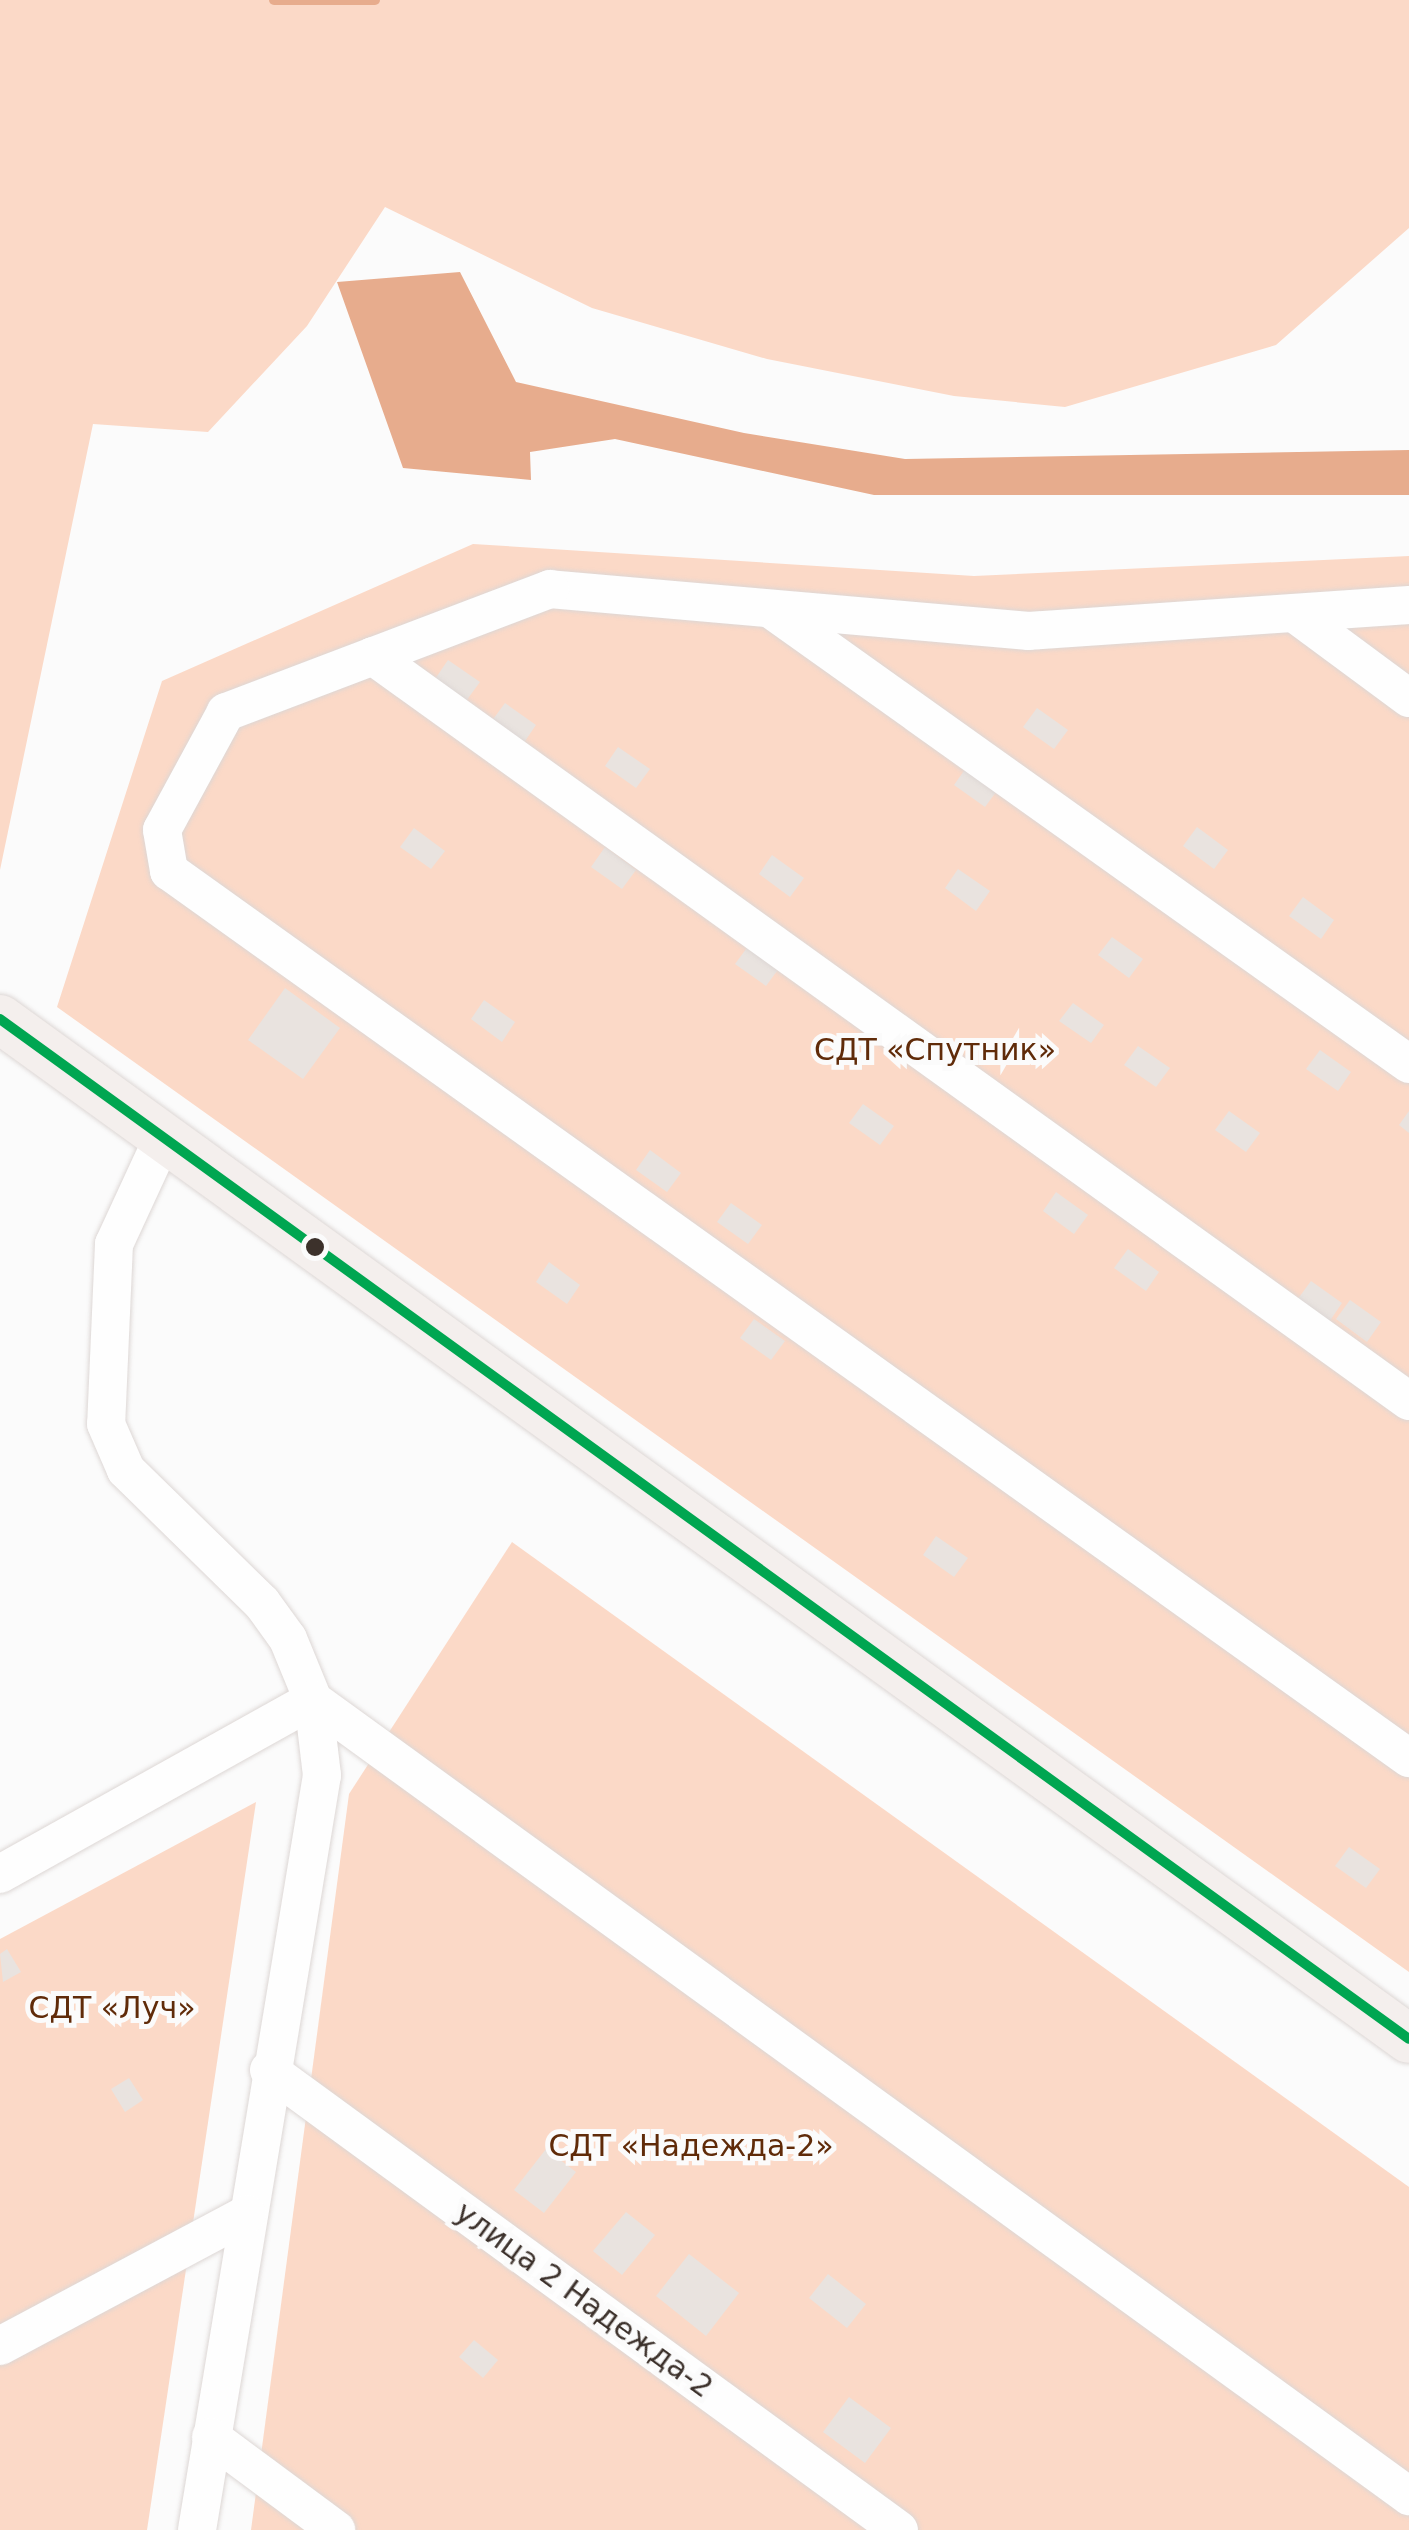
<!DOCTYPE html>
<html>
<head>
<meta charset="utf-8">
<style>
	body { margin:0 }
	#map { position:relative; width:1409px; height:2530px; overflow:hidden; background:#fbfbfb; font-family:"DejaVu Sans",sans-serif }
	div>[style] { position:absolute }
	.green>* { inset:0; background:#fbd9c7 }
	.water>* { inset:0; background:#e7ac8d }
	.stream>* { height:10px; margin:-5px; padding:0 5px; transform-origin:5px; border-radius:5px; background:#e7ac8d }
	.building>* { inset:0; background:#e9e3df }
	.roads { filter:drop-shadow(0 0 2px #ddd7d5) drop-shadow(0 0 2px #ddd7d5) }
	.minor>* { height:38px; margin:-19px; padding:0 19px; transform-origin:19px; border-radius:19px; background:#fefefe }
	.major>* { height:48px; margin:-24px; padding:0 24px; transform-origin:24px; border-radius:24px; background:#f4efed }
	.bus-1>* { height:10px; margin:-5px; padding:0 5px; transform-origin:5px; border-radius:5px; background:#00a651 }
	.dots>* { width:28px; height:28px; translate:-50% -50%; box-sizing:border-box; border:5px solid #fbfbfb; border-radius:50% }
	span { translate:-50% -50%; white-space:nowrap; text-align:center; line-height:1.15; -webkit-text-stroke:10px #fbfbfb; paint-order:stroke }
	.park-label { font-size:30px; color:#602b09 }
	.street-label { font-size:30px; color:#3c312b }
</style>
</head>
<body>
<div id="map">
	<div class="green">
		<i style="clip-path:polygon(0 0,1409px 0,1409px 228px,1276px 345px,1065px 407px,954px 396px,767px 359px,592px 308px,385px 207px,307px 326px,208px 432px,93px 424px,0 870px)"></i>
		<i style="clip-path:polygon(473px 544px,974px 576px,1409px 556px,1409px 1972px,57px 1007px,162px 681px)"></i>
		<i style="clip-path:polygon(512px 1542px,1409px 2187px,1409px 2530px,251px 2530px,349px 1794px)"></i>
		<i style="clip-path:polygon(256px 1802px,147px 2530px,0 2530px,0 1939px)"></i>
	</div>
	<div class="water">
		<i style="clip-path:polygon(460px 272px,516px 382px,744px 433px,905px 459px,1409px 450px,1409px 495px,874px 495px,615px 439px,530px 452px,531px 480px,403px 468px,337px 282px)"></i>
	</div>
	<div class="stream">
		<i style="left:274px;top:0;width:101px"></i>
	</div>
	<div class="building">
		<i style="clip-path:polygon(448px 660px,480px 682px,466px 701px,435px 679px)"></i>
		<i style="clip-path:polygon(505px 703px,536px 725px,523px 744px,491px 722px)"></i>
		<i style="clip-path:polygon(1037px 708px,1068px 730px,1054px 749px,1023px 727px)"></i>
		<i style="clip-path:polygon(618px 747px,650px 769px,636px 788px,605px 766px)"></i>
		<i style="clip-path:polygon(968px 765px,999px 788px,985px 807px,954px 785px)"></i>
		<i style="clip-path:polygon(1197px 827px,1228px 850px,1214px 869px,1183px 846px)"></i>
		<i style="clip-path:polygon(414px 828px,445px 851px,431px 869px,400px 847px)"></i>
		<i style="clip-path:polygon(605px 847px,636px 870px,622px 889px,591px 867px)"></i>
		<i style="clip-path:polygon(772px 855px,804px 878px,790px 897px,759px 874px)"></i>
		<i style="clip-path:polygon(958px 869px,990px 891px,976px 911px,945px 888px)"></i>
		<i style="clip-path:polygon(1303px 897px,1334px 920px,1321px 939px,1289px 916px)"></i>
		<i style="clip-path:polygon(1112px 937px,1143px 959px,1129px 978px,1098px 955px)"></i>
		<i style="clip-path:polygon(749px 945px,780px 967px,766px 986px,735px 964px)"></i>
		<i style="clip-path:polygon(285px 988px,340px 1028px,303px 1079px,248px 1040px)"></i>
		<i style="clip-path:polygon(484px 1000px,515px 1022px,502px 1042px,471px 1019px)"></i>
		<i style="clip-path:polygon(1073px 1003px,1104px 1025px,1091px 1043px,1059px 1021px)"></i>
		<i style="clip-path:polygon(1138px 1046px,1170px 1068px,1156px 1087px,1124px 1065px)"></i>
		<i style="clip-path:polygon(1320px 1050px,1351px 1072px,1338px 1091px,1306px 1069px)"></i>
		<i style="clip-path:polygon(863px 1104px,894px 1126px,880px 1145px,849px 1123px)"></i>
		<i style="clip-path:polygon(1229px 1111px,1260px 1133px,1246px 1152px,1215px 1130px)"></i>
		<i style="clip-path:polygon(1409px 1111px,1409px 1133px,1399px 1125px)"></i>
		<i style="clip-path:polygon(650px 1150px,681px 1173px,667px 1192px,636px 1170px)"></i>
		<i style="clip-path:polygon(1056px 1192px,1088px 1215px,1074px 1234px,1043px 1211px)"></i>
		<i style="clip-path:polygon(731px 1203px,762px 1225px,748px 1244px,717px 1222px)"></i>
		<i style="clip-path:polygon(1128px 1249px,1159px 1272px,1146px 1291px,1114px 1268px)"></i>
		<i style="clip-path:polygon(549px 1262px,580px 1285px,567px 1304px,536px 1282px)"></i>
		<i style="clip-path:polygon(1311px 1281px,1342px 1303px,1329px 1322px,1297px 1300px)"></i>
		<i style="clip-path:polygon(1350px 1300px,1381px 1322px,1367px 1342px,1336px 1319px)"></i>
		<i style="clip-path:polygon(754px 1319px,785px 1341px,771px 1360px,740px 1338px)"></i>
		<i style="clip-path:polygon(936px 1536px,968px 1558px,954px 1577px,923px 1555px)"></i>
		<i style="clip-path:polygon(1349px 1847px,1380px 1869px,1366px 1888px,1335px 1866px)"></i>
		<i style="clip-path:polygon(7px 1949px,21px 1972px,3px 1982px,0 1954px)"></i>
		<i style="clip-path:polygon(129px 2078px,143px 2100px,125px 2112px,111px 2089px)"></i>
		<i style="clip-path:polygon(546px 2149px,576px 2172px,544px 2213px,514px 2190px)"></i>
		<i style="clip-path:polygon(626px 2212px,655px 2235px,622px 2275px,593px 2251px)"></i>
		<i style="clip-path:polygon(689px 2254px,739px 2293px,706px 2336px,656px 2296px)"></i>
		<i style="clip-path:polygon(828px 2274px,866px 2304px,847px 2328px,809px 2298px)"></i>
		<i style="clip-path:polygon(474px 2340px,498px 2360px,483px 2378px,459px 2357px)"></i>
		<i style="clip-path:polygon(849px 2397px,891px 2428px,865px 2463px,823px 2432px)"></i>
	</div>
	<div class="roads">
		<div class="minor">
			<i style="left:1409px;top:605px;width:381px;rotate:176.1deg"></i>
			<i style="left:1029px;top:631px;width:481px;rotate:-175deg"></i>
			<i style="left:550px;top:589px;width:347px;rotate:159.2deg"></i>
			<i style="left:226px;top:712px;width:134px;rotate:118.5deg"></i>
			<i style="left:162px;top:830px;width:42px;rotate:80.3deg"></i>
			<i style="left:169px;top:871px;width:1525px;rotate:35.58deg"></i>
			<i style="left:772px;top:610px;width:782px;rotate:35.48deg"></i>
			<i style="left:1294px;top:613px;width:143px;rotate:36.5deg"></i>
			<i style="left:373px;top:656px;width:1276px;rotate:35.72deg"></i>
			<i style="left:163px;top:1138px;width:117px;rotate:114.8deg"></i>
			<i style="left:114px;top:1244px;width:180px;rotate:92.5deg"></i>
			<i style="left:106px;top:1424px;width:50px;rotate:66.5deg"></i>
			<i style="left:126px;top:1470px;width:190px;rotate:44.4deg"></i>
			<i style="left:262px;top:1603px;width:44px;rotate:54.2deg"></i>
			<i style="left:288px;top:1639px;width:66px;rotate:67.7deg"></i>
			<i style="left:313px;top:1700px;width:76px;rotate:83.2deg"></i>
			<i style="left:322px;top:1775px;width:765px;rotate:99.4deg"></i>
			<i style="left:0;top:1874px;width:358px;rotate:-29.1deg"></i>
			<i style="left:313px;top:1700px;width:1355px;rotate:35.99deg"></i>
			<i style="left:269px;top:2070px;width:780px;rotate:36.14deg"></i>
			<i style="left:0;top:2346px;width:280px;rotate:-28.1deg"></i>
			<i style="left:211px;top:2437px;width:156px;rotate:36.6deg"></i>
		</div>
		<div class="major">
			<i style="left:0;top:1019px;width:1739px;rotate:35.9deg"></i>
		</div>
	</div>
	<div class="bus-1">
		<i style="left:0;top:1019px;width:1739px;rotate:35.9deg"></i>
	</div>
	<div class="dots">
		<i style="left:315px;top:1247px;background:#3c312b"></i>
	</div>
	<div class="park-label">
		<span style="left:935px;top:1050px">СДТ «Спутник»</span>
		<span style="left:112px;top:2008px">СДТ «Луч»</span>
		<span style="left:691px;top:2146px">СДТ «Надежда-2»</span>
	</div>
	<div class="street-label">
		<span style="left:584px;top:2300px;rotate:36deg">улица 2 Надежда-2</span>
	</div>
</div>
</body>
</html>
